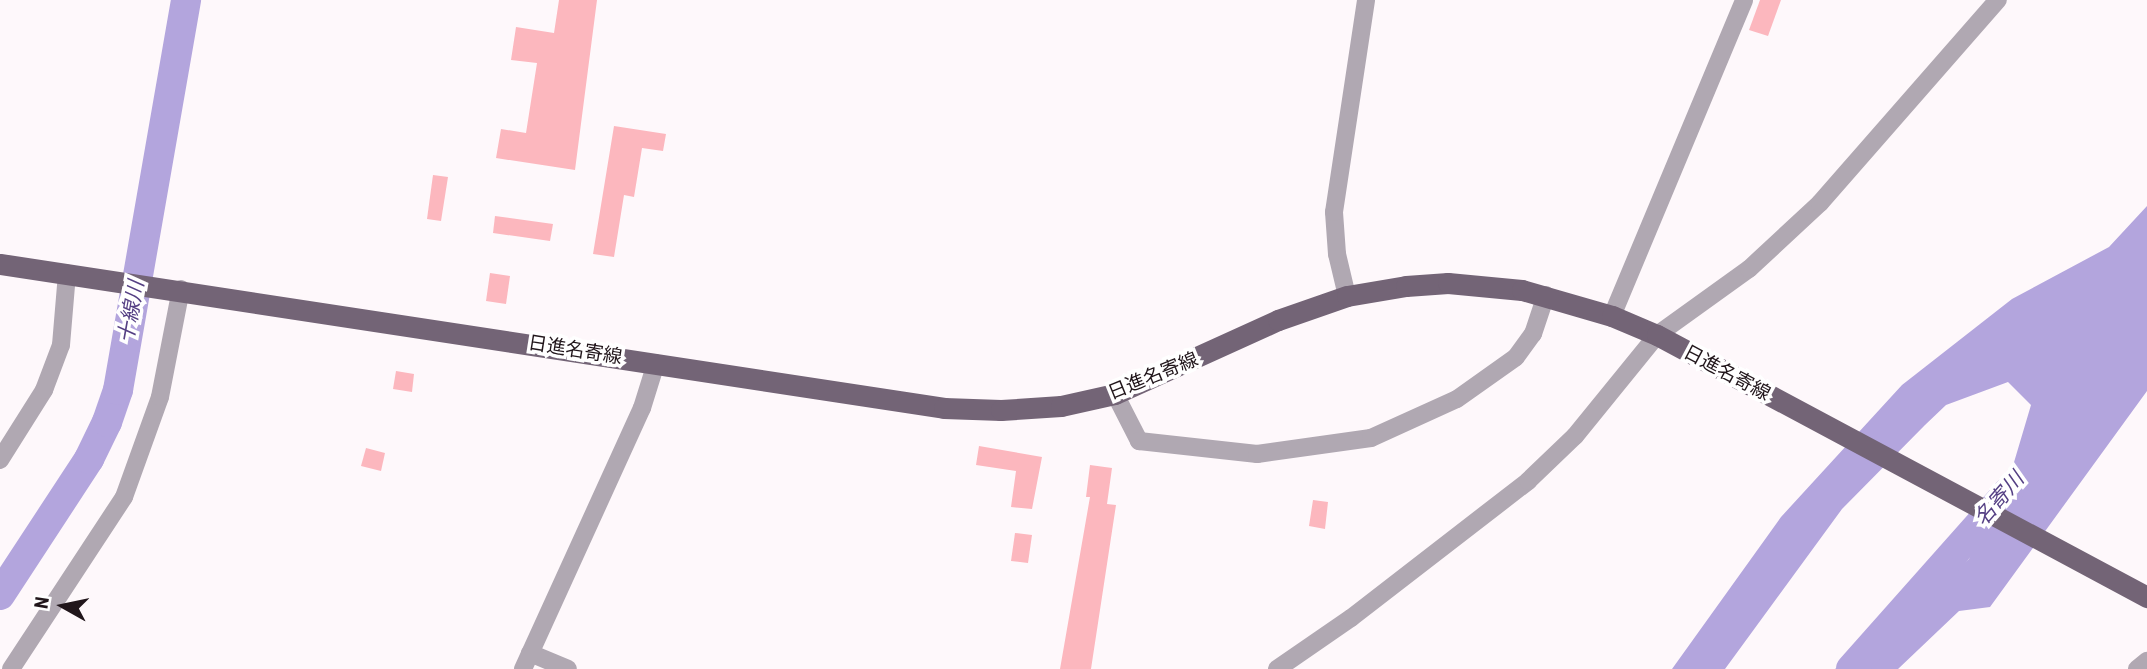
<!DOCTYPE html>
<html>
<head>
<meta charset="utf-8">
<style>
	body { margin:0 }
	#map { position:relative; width:2147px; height:669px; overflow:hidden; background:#fef8fb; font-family:"Roboto Condensed","Noto Sans JP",sans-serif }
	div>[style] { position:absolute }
	.water>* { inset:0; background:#b3a5dd }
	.river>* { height:30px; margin:-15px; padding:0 15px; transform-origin:15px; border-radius:15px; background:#b3a5dd }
	.building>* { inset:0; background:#fcb7be }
	.minor>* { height:18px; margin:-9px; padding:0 9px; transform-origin:9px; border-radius:9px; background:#b0a8b2 }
	.major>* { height:21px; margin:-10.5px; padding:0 10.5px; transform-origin:10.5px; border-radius:10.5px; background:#736476 }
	span { translate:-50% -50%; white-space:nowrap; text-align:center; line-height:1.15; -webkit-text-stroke:7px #fff; paint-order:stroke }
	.street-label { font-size:19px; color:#21161b }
	.water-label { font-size:21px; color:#554084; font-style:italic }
	.north { position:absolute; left:28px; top:571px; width:70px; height:70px; -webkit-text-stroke:5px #fff; paint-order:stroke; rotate:279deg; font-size:19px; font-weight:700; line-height:28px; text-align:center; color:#21161b }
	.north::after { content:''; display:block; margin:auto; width:24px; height:32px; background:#21161b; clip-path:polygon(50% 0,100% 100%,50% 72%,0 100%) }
</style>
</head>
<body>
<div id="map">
	<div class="water">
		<i style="clip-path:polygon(2147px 206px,2147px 391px,1990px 607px,1959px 611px,1898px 669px,1835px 669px,1969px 559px,2012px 469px,2031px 405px,2008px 382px,1946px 405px,1925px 425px,1842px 509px,1725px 669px,1672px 669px,1781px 517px,1902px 385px,2012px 299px,2109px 247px)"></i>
	</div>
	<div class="river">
		<i style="left:0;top:595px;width:163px;rotate:-56.8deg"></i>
		<i style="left:89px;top:459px;width:41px;rotate:-64.1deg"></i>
		<i style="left:107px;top:422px;width:34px;rotate:-71deg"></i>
		<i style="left:118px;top:390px;width:396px;rotate:-80.1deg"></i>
		<i style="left:1851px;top:669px;width:237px;rotate:-48.4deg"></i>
	</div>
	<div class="building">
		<i style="clip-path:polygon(559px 0,597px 0,575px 170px,496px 158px,501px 129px,526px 133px,537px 63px,511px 60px,516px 27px,554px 33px)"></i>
		<i style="clip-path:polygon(1760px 0,1781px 0,1768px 36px,1749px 30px)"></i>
		<i style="clip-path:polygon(614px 126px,666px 134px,663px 151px,642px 148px,634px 197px,624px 195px,614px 257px,593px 254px)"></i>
		<i style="clip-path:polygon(433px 175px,448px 177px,441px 221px,427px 219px)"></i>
		<i style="clip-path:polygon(495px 216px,553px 224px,550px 241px,493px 233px)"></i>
		<i style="clip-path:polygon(490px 273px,510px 276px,506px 304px,486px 301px)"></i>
		<i style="clip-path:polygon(396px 371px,414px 374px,412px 392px,393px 389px)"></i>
		<i style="clip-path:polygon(979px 446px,1042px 457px,1032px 509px,1011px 507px,1016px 471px,976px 465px)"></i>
		<i style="clip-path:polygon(366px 448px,385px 453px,381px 471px,361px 466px)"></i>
		<i style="clip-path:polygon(1090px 465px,1112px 468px,1107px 504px,1116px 505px,1091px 669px,1060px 669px,1090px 497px,1086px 497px)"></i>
		<i style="clip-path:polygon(1313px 500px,1328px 502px,1325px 529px,1309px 526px)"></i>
		<i style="clip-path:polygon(1015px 533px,1032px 535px,1028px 563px,1011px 561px)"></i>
	</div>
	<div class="minor">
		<i style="left:1347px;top:296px;width:43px;rotate:-103.4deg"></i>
		<i style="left:1337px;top:254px;width:42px;rotate:-94.1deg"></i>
		<i style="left:1334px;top:212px;width:214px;rotate:-81.4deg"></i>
		<i style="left:1612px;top:316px;width:342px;rotate:-67.3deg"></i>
		<i style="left:1115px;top:394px;width:53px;rotate:62.9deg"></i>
		<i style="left:1139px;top:441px;width:119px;rotate:6.3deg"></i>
		<i style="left:1257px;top:454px;width:115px;rotate:-8deg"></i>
		<i style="left:1371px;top:438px;width:94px;rotate:-24.4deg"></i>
		<i style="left:1457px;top:399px;width:72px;rotate:-35.4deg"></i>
		<i style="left:1516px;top:357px;width:29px;rotate:-54deg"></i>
		<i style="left:1533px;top:334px;width:41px;rotate:-71.6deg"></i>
		<i style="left:0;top:460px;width:83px;rotate:-57.8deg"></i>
		<i style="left:44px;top:390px;width:48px;rotate:-69.3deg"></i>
		<i style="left:61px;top:345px;width:72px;rotate:-85.2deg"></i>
		<i style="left:530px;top:653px;width:41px;rotate:22.8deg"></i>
		<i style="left:11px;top:669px;width:206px;rotate:-56.7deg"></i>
		<i style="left:124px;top:497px;width:106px;rotate:-70.2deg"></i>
		<i style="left:160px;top:397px;width:110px;rotate:-79deg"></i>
		<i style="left:523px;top:669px;width:287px;rotate:-65.5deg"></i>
		<i style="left:642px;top:408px;width:47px;rotate:-72.7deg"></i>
		<i style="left:1277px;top:669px;width:90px;rotate:-34.6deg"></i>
		<i style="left:1351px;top:618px;width:224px;rotate:-37.7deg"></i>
		<i style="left:1528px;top:481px;width:65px;rotate:-43.8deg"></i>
		<i style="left:1575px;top:436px;width:130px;rotate:-50.9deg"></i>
		<i style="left:1657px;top:335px;width:113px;rotate:-35.7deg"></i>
		<i style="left:1749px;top:269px;width:97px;rotate:-42.9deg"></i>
		<i style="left:1820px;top:203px;width:270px;rotate:-48.8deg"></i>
		<i style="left:2137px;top:669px;width:13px;rotate:-39deg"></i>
	</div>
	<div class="major">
		<i style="left:0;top:264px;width:955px;rotate:8.67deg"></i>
		<i style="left:944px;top:408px;width:57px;rotate:2deg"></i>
		<i style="left:1001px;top:410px;width:60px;rotate:-3.8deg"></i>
		<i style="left:1061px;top:406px;width:55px;rotate:-12.5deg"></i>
		<i style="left:1115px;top:394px;width:179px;rotate:-24.4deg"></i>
		<i style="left:1278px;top:320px;width:73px;rotate:-19.2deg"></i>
		<i style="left:1347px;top:296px;width:60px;rotate:-9.6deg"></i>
		<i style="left:1406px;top:286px;width:42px;rotate:-4.1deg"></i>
		<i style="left:1448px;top:283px;width:74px;rotate:5.4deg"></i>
		<i style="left:1522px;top:290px;width:94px;rotate:16.1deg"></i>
		<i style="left:1612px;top:316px;width:49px;rotate:22.9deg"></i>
		<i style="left:1657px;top:335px;width:556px;rotate:28.13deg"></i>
	</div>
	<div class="street-label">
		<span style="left:575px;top:350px;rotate:9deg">日進名寄線</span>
		<span style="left:1727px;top:373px;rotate:28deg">日進名寄線</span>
		<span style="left:1153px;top:376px;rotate:-22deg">日進名寄線</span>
	</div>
	<div class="water-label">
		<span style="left:131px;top:312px;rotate:-80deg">十線川</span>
		<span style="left:1999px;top:499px;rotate:-49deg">名寄川</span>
	</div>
	<div class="north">N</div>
</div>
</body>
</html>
